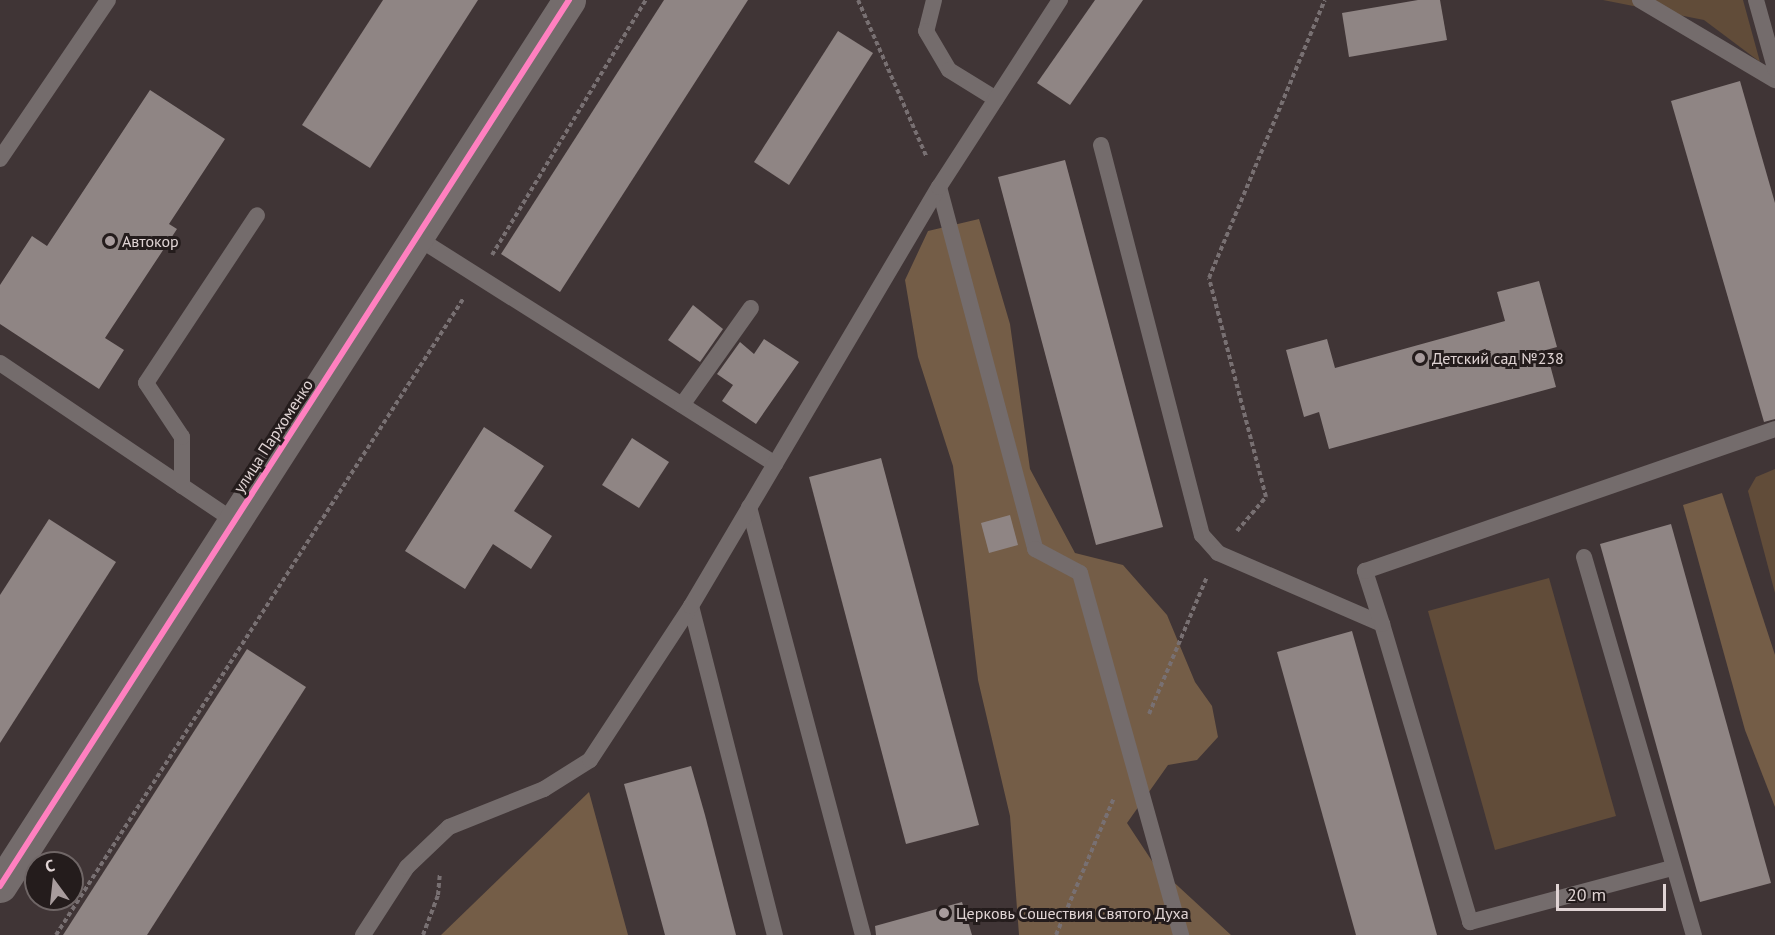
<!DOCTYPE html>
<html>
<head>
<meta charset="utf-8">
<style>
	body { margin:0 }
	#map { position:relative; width:1775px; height:935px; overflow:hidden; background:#403536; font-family:"PT Sans",sans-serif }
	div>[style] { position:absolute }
	.green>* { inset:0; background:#614c39 }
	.forest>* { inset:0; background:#745d47 }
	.building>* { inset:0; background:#8f8584 }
	.path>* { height:4px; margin-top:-2px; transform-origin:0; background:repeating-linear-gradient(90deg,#787072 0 4.5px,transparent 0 7.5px) }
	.service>* { height:16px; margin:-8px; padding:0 8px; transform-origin:8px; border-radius:8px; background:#746c6c }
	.tertiary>* { height:33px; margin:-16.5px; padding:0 16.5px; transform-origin:16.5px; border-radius:16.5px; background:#746c6c }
	.cycleway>* { height:6px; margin:-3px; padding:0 3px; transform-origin:3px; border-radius:3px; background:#ff80c0 }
	.dots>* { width:16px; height:16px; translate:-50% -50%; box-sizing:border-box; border:3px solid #241c1c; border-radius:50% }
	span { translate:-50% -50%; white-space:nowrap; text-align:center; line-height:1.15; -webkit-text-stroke:6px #241c1c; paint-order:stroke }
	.poi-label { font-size:16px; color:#e0d4d4 }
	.left { translate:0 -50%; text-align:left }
	.street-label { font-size:16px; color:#e0d4d4 }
	.north { position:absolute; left:24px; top:851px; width:60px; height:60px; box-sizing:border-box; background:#241c1c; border:2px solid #6f6666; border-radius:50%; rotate:345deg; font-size:16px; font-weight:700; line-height:24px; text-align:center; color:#e0d4d4 }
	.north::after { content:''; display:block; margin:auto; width:21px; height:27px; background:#a89c9d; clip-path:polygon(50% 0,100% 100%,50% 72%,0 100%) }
	.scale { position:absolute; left:1556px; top:884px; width:110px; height:27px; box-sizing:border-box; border:3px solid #e0d4d4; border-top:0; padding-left:8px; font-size:18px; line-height:21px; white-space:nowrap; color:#e0d4d4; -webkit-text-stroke:4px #241c1c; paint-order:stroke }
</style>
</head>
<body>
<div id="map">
	<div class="green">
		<i style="clip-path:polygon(1603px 0,1743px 0,1760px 62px,1704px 20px)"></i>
		<i style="clip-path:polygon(1775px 469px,1775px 593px,1748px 491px,1756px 477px)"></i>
		<i style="clip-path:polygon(1549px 578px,1616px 816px,1495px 850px,1428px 611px)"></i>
	</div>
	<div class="forest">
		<i style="clip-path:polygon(979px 219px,1010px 324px,1030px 469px,1075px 553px,1123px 565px,1167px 615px,1195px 682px,1212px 706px,1218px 737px,1197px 760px,1168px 765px,1127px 823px,1154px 864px,1231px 935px,1019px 935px,1010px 816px,978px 680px,953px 466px,918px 357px,905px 280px,928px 231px)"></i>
		<i style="clip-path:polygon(1722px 493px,1775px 655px,1775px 807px,1745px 730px,1683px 505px)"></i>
		<i style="clip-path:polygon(589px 792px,628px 935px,441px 935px)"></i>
	</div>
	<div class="building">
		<i style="clip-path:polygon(383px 0,478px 0,370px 168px,302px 125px)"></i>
		<i style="clip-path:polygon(664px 0,748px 0,560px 292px,501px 254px)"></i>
		<i style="clip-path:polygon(1095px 0,1143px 0,1070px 105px,1037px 83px)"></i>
		<i style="clip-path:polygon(1418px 0,1440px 0,1447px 40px,1349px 57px,1342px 13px)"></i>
		<i style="clip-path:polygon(838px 31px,873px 53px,789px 185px,754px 162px)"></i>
		<i style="clip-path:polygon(1740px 81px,1775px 203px,1775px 419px,1764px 422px,1671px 101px)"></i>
		<i style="clip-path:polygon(150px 90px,225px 139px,169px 224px,177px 229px,105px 338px,124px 350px,99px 389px,0 324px,0 285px,32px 236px,47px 246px)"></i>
		<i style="clip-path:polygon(1065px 160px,1163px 527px,1096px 545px,998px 177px)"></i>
		<i style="clip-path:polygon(1539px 281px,1557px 347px,1546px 350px,1556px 387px,1329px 449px,1319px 412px,1304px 417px,1286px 350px,1327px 339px,1335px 368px,1505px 321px,1497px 292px)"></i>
		<i style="clip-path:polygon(693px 305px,723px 329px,700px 362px,668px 340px)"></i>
		<i style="clip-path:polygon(764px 339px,799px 362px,756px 424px,722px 401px,733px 385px,717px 374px,740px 342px,754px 354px)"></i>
		<i style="clip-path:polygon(484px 427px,544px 466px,514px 511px,552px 536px,531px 569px,493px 544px,465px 589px,405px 551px)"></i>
		<i style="clip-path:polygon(632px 438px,669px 462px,639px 508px,602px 485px)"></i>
		<i style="clip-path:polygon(881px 458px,979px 825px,906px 844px,809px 477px)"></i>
		<i style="clip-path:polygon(1010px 515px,1018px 545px,989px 553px,981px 523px)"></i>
		<i style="clip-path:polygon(49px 519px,116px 562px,0 743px,0 595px)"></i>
		<i style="clip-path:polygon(1671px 524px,1771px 883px,1700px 902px,1600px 544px)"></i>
		<i style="clip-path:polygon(1352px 631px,1402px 809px,1437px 935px,1356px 935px,1277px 652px)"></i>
		<i style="clip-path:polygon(247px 649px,306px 687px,147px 935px,63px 935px)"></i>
		<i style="clip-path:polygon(691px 766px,705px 815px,736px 935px,665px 935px,624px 784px)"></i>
		<i style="clip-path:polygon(962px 902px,972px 935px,876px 935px,875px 926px)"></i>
	</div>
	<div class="path">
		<i style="left:858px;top:0;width:170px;rotate:66.4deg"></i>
		<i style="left:492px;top:255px;width:298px;rotate:-58.9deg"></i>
		<i style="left:1237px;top:531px;width:45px;rotate:-49.5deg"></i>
		<i style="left:1266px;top:497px;width:226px;rotate:-104.6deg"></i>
		<i style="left:1209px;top:278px;width:301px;rotate:-67.4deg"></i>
		<i style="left:1149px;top:714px;width:149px;rotate:-67.1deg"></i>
		<i style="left:56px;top:935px;width:755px;rotate:-57.38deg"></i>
		<i style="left:423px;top:935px;width:43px;rotate:-69.4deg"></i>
		<i style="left:438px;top:895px;width:22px;rotate:-85deg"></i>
		<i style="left:1056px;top:935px;width:149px;rotate:-67.1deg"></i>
	</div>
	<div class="service">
		<i style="left:934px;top:0;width:32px;rotate:104deg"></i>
		<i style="left:926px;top:31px;width:45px;rotate:59.5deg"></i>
		<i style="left:949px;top:70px;width:55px;rotate:31.7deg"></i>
		<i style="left:1640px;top:0;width:157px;rotate:30.7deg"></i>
		<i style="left:1756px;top:0;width:71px;rotate:74.4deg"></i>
		<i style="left:1101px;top:145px;width:403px;rotate:75.5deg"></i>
		<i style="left:1202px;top:535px;width:24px;rotate:48deg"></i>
		<i style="left:1218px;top:553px;width:179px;rotate:23.4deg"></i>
		<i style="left:1382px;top:624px;width:311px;rotate:73.5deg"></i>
		<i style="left:1470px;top:922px;width:209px;rotate:-15deg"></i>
		<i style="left:0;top:159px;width:192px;rotate:-55.8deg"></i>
		<i style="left:939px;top:187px;width:375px;rotate:75.1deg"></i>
		<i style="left:1035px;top:549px;width:51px;rotate:28.1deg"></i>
		<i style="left:1080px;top:573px;width:376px;rotate:74.4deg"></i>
		<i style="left:416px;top:237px;width:425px;rotate:32.3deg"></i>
		<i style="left:0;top:363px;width:282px;rotate:34deg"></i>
		<i style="left:682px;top:405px;width:119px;rotate:-54.6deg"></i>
		<i style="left:182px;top:486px;width:49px;rotate:-90deg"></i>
		<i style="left:182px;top:437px;width:65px;rotate:-123.7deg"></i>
		<i style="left:146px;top:383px;width:201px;rotate:-56.5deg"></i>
		<i style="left:749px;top:507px;width:443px;rotate:75.1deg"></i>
		<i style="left:1584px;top:557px;width:394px;rotate:73.8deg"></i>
		<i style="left:691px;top:606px;width:340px;rotate:75.7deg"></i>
		<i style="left:1382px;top:624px;width:56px;rotate:-107.8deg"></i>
		<i style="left:1365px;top:571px;width:434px;rotate:-19.1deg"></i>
		<i style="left:363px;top:935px;width:81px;rotate:-57.1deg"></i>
		<i style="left:407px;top:867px;width:58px;rotate:-43.6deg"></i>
		<i style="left:449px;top:827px;width:102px;rotate:-21.8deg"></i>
		<i style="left:544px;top:789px;width:54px;rotate:-32.2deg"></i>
		<i style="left:590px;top:760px;width:184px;rotate:-56.7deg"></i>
		<i style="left:691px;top:606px;width:487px;rotate:-59.4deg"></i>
		<i style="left:939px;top:187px;width:223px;rotate:-57.1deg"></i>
	</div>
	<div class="tertiary">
		<i style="left:0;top:886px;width:1053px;rotate:-57.29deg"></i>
	</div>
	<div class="cycleway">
		<i style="left:0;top:886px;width:1053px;rotate:-57.29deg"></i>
	</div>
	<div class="dots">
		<i style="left:110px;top:241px;background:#a89c9d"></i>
		<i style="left:1420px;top:358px;background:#a89c9d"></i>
		<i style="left:944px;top:913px;background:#a89c9d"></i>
	</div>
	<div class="poi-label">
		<span class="left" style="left:122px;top:241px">Автокор</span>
		<span class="left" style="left:1432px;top:358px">Детский сад №238</span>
		<span class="left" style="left:956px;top:913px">Церковь Сошествия Святого Духа</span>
	</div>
	<div class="street-label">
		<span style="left:273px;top:436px;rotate:-57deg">улица Пархоменко</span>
	</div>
	<div class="north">С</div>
	<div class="scale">20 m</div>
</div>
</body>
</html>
